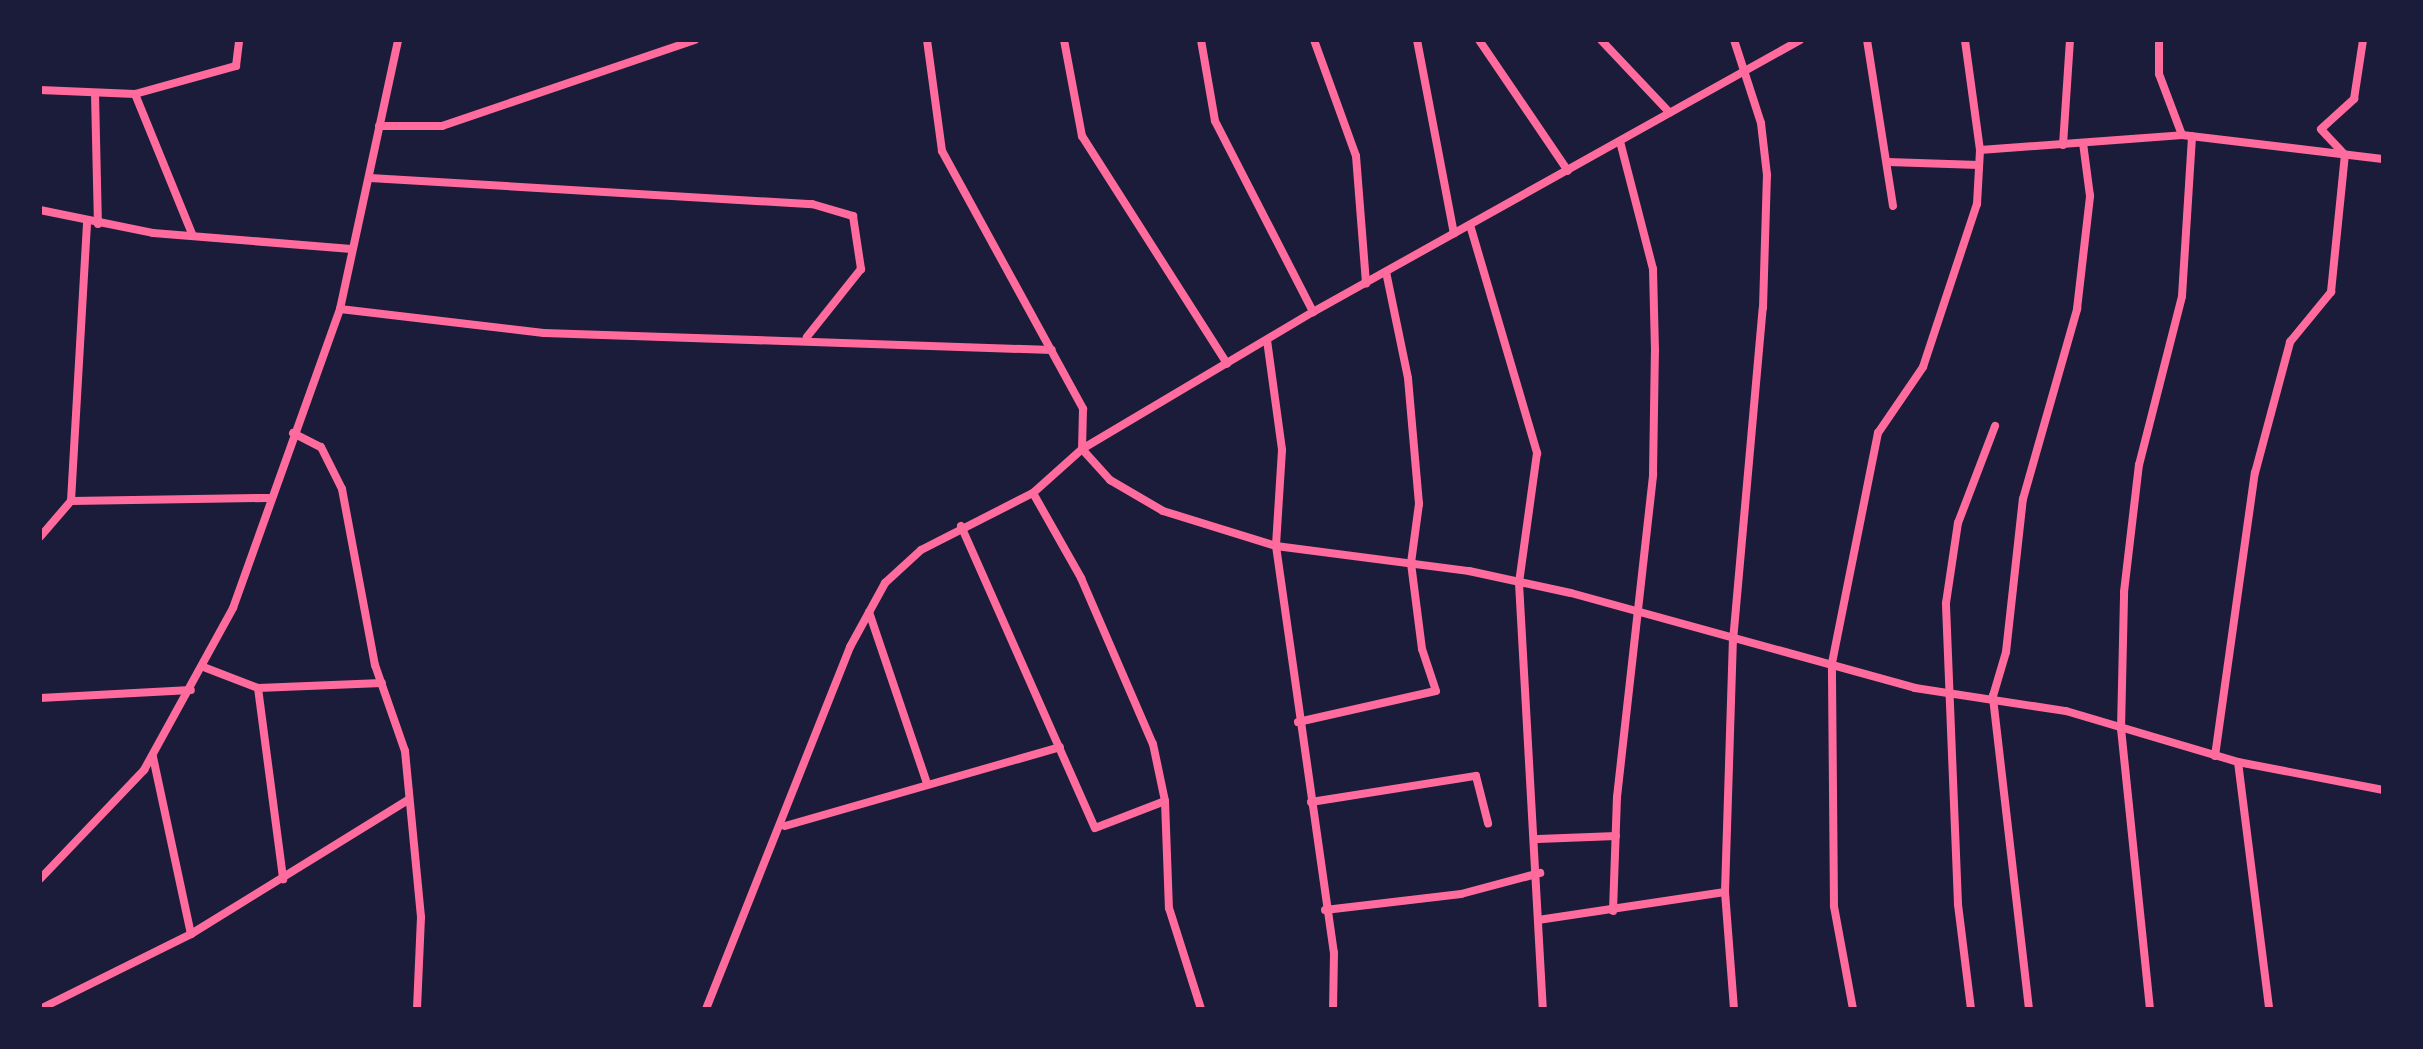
<!DOCTYPE html>
<html>
<head>
<meta charset="utf-8">
<style>
	body { margin:0 }
	#map { position:relative; width:2423px; height:1049px; overflow:hidden; background:#1b1b3a; font-family:"Source Serif 4",serif }
	div>[style] { position:absolute }
	.minor>* { height:8px; margin:-4px; padding:0 4px; transform-origin:4px; border-radius:4px; background:#ff6b9d }
	span { translate:-50% -50%; white-space:nowrap; text-align:center; line-height:1.15; -webkit-text-stroke:6px #1b1b3a; paint-order:stroke }
	.frame { position:absolute; inset:0; border:42px solid #1b1b3a; pointer-events:none }
</style>
</head>
<body>
<div id="map">
	<div class="minor">
		<i style="left:927px;top:40px;width:112px;rotate:82.3deg"></i>
		<i style="left:942px;top:151px;width:294px;rotate:61.3deg"></i>
		<i style="left:1083px;top:409px;width:40px;rotate:91.4deg"></i>
		<i style="left:1082px;top:449px;width:42px;rotate:47.9deg"></i>
		<i style="left:1110px;top:480px;width:61px;rotate:30.3deg"></i>
		<i style="left:1163px;top:511px;width:118px;rotate:17.2deg"></i>
		<i style="left:1276px;top:546px;width:195px;rotate:7.4deg"></i>
		<i style="left:1469px;top:571px;width:104px;rotate:12.2deg"></i>
		<i style="left:1571px;top:593px;width:357px;rotate:15.4deg"></i>
		<i style="left:1915px;top:688px;width:153px;rotate:8.7deg"></i>
		<i style="left:2066px;top:711px;width:179px;rotate:16.5deg"></i>
		<i style="left:2238px;top:762px;width:148px;rotate:10.9deg"></i>
		<i style="left:1064px;top:40px;width:98px;rotate:79.4deg"></i>
		<i style="left:1082px;top:136px;width:270px;rotate:57.5deg"></i>
		<i style="left:1201px;top:40px;width:82px;rotate:80.2deg"></i>
		<i style="left:1215px;top:121px;width:215px;rotate:62.8deg"></i>
		<i style="left:1314px;top:40px;width:123px;rotate:70.1deg"></i>
		<i style="left:1356px;top:156px;width:128px;rotate:85.5deg"></i>
		<i style="left:1417px;top:40px;width:197px;rotate:79.2deg"></i>
		<i style="left:1479px;top:40px;width:158px;rotate:55.8deg"></i>
		<i style="left:1601px;top:40px;width:100px;rotate:46.6deg"></i>
		<i style="left:1867px;top:40px;width:168px;rotate:81.1deg"></i>
		<i style="left:2159px;top:40px;width:34px;rotate:90deg"></i>
		<i style="left:2159px;top:74px;width:65px;rotate:69.3deg"></i>
		<i style="left:40px;top:90px;width:95px;rotate:2.4deg"></i>
		<i style="left:135px;top:94px;width:105px;rotate:-15.5deg"></i>
		<i style="left:236px;top:66px;width:26px;rotate:-83deg"></i>
		<i style="left:95px;top:94px;width:130px;rotate:88.7deg"></i>
		<i style="left:135px;top:94px;width:153px;rotate:67.8deg"></i>
		<i style="left:379px;top:126px;width:63px"></i>
		<i style="left:442px;top:126px;width:267px;rotate:-18.8deg"></i>
		<i style="left:2063px;top:145px;width:105px;rotate:-86.2deg"></i>
		<i style="left:1980px;top:150px;width:203px;rotate:-4.2deg"></i>
		<i style="left:2182px;top:135px;width:202px;rotate:6.8deg"></i>
		<i style="left:1888px;top:162px;width:91px;rotate:1.9deg"></i>
		<i style="left:370px;top:178px;width:443px;rotate:3.4deg"></i>
		<i style="left:812px;top:204px;width:43px;rotate:16.3deg"></i>
		<i style="left:853px;top:216px;width:54px;rotate:81.4deg"></i>
		<i style="left:861px;top:269px;width:87px;rotate:128.5deg"></i>
		<i style="left:40px;top:210px;width:115px;rotate:11.5deg"></i>
		<i style="left:153px;top:233px;width:199px;rotate:4.6deg"></i>
		<i style="left:1470px;top:225px;width:238px;rotate:73.6deg"></i>
		<i style="left:1537px;top:453px;width:131px;rotate:97.9deg"></i>
		<i style="left:1519px;top:583px;width:427px;rotate:86.8deg"></i>
		<i style="left:340px;top:309px;width:205px;rotate:6.7deg"></i>
		<i style="left:544px;top:333px;width:508px;rotate:1.92deg"></i>
		<i style="left:1267px;top:340px;width:111px;rotate:82.2deg"></i>
		<i style="left:1282px;top:450px;width:96px;rotate:93.6deg"></i>
		<i style="left:1276px;top:546px;width:411px;rotate:81.9deg"></i>
		<i style="left:1334px;top:953px;width:56px;rotate:91deg"></i>
		<i style="left:293px;top:433px;width:31px;rotate:27deg"></i>
		<i style="left:321px;top:447px;width:47px;rotate:63.4deg"></i>
		<i style="left:342px;top:489px;width:179px;rotate:79.4deg"></i>
		<i style="left:375px;top:665px;width:91px;rotate:70.8deg"></i>
		<i style="left:405px;top:751px;width:167px;rotate:84.5deg"></i>
		<i style="left:421px;top:917px;width:92px;rotate:92.5deg"></i>
		<i style="left:1033px;top:493px;width:98px;rotate:60.5deg"></i>
		<i style="left:1081px;top:578px;width:181px;rotate:66.6deg"></i>
		<i style="left:1153px;top:744px;width:58px;rotate:78.1deg"></i>
		<i style="left:1165px;top:801px;width:107px;rotate:87.9deg"></i>
		<i style="left:1169px;top:908px;width:106px;rotate:72.4deg"></i>
		<i style="left:71px;top:501px;width:278px;rotate:-86.7deg"></i>
		<i style="left:961px;top:526px;width:330px;rotate:66.1deg"></i>
		<i style="left:1095px;top:828px;width:75px;rotate:-21.1deg"></i>
		<i style="left:40px;top:537px;width:48px;rotate:-49.3deg"></i>
		<i style="left:71px;top:501px;width:197px;rotate:-0.9deg"></i>
		<i style="left:869px;top:612px;width:181px;rotate:71.3deg"></i>
		<i style="left:206px;top:668px;width:56px;rotate:21deg"></i>
		<i style="left:258px;top:688px;width:124px;rotate:-2.3deg"></i>
		<i style="left:258px;top:688px;width:193px;rotate:82.5deg"></i>
		<i style="left:40px;top:698px;width:151px;rotate:-3deg"></i>
		<i style="left:1298px;top:722px;width:141px;rotate:-12.7deg"></i>
		<i style="left:1436px;top:691px;width:44px;rotate:-108.4deg"></i>
		<i style="left:1422px;top:649px;width:87px;rotate:-97.3deg"></i>
		<i style="left:1411px;top:563px;width:60px;rotate:-82.3deg"></i>
		<i style="left:1419px;top:504px;width:126px;rotate:-95deg"></i>
		<i style="left:1408px;top:378px;width:108px;rotate:-101.7deg"></i>
		<i style="left:2215px;top:756px;width:286px;rotate:-82deg"></i>
		<i style="left:2255px;top:473px;width:136px;rotate:-75deg"></i>
		<i style="left:2290px;top:342px;width:65px;rotate:-50.6deg"></i>
		<i style="left:2331px;top:292px;width:138px;rotate:-84.2deg"></i>
		<i style="left:2345px;top:155px;width:35px;rotate:-133deg"></i>
		<i style="left:2321px;top:129px;width:45px;rotate:-42.3deg"></i>
		<i style="left:2354px;top:99px;width:60px;rotate:-81.3deg"></i>
		<i style="left:153px;top:757px;width:181px;rotate:77.9deg"></i>
		<i style="left:2238px;top:762px;width:249px;rotate:82.8deg"></i>
		<i style="left:1311px;top:802px;width:167px;rotate:-9deg"></i>
		<i style="left:1476px;top:776px;width:49px;rotate:75.7deg"></i>
		<i style="left:785px;top:826px;width:286px;rotate:-16deg"></i>
		<i style="left:1538px;top:839px;width:78px;rotate:-2.2deg"></i>
		<i style="left:40px;top:879px;width:151px;rotate:-46.3deg"></i>
		<i style="left:144px;top:770px;width:185px;rotate:-61.2deg"></i>
		<i style="left:233px;top:608px;width:318px;rotate:-70.3deg"></i>
		<i style="left:340px;top:309px;width:275px;rotate:-77.8deg"></i>
		<i style="left:1325px;top:910px;width:137px;rotate:-6.7deg"></i>
		<i style="left:1461px;top:894px;width:82px;rotate:-14.9deg"></i>
		<i style="left:1613px;top:911px;width:114px;rotate:-88deg"></i>
		<i style="left:1617px;top:797px;width:325px;rotate:-83.6deg"></i>
		<i style="left:1653px;top:474px;width:123px;rotate:-89.1deg"></i>
		<i style="left:1655px;top:351px;width:82px;rotate:-91.4deg"></i>
		<i style="left:1653px;top:269px;width:132px;rotate:-104.5deg"></i>
		<i style="left:1538px;top:920px;width:189px;rotate:-8.5deg"></i>
		<i style="left:40px;top:1009px;width:169px;rotate:-26.4deg"></i>
		<i style="left:191px;top:934px;width:255px;rotate:-31.7deg"></i>
		<i style="left:706px;top:1009px;width:390px;rotate:-68.3deg"></i>
		<i style="left:850px;top:647px;width:73px;rotate:-61.3deg"></i>
		<i style="left:885px;top:583px;width:49px;rotate:-42.5deg"></i>
		<i style="left:921px;top:550px;width:126px;rotate:-27deg"></i>
		<i style="left:1033px;top:493px;width:66px;rotate:-41.9deg"></i>
		<i style="left:1082px;top:449px;width:269px;rotate:-30.7deg"></i>
		<i style="left:1313px;top:312px;width:558px;rotate:-29.18deg"></i>
		<i style="left:1734px;top:1009px;width:117px;rotate:-94.4deg"></i>
		<i style="left:1725px;top:892px;width:251px;rotate:-88.2deg"></i>
		<i style="left:1733px;top:641px;width:334px;rotate:-84.9deg"></i>
		<i style="left:1763px;top:308px;width:133px;rotate:-88.3deg"></i>
		<i style="left:1767px;top:175px;width:52px;rotate:-96.6deg"></i>
		<i style="left:1761px;top:123px;width:87px;rotate:-108deg"></i>
		<i style="left:1853px;top:1009px;width:105px;rotate:-100.5deg"></i>
		<i style="left:1834px;top:906px;width:243px;rotate:-90.5deg"></i>
		<i style="left:1832px;top:663px;width:235px;rotate:-78.7deg"></i>
		<i style="left:1878px;top:433px;width:80px;rotate:-55.7deg"></i>
		<i style="left:1923px;top:367px;width:172px;rotate:-71.7deg"></i>
		<i style="left:1977px;top:204px;width:54px;rotate:-86.8deg"></i>
		<i style="left:1980px;top:150px;width:111px;rotate:-97.8deg"></i>
		<i style="left:1971px;top:1009px;width:106px;rotate:-97.1deg"></i>
		<i style="left:1958px;top:904px;width:301px;rotate:-92.3deg"></i>
		<i style="left:1946px;top:603px;width:81px;rotate:-81.5deg"></i>
		<i style="left:1958px;top:523px;width:104px;rotate:-69.1deg"></i>
		<i style="left:2029px;top:1009px;width:315px;rotate:-96.6deg"></i>
		<i style="left:1993px;top:696px;width:46px;rotate:-73.5deg"></i>
		<i style="left:2006px;top:652px;width:154px;rotate:-83.7deg"></i>
		<i style="left:2023px;top:499px;width:198px;rotate:-74.1deg"></i>
		<i style="left:2077px;top:309px;width:114px;rotate:-83.4deg"></i>
		<i style="left:2090px;top:196px;width:53px;rotate:-97.5deg"></i>
		<i style="left:2150px;top:1009px;width:281px;rotate:-95.9deg"></i>
		<i style="left:2121px;top:729px;width:137px;rotate:-88.7deg"></i>
		<i style="left:2124px;top:592px;width:128px;rotate:-83.3deg"></i>
		<i style="left:2139px;top:465px;width:174px;rotate:-75.7deg"></i>
		<i style="left:2182px;top:296px;width:160px;rotate:-86.4deg"></i>
	</div>
	<div class="frame"></div>
</div>
</body>
</html>
